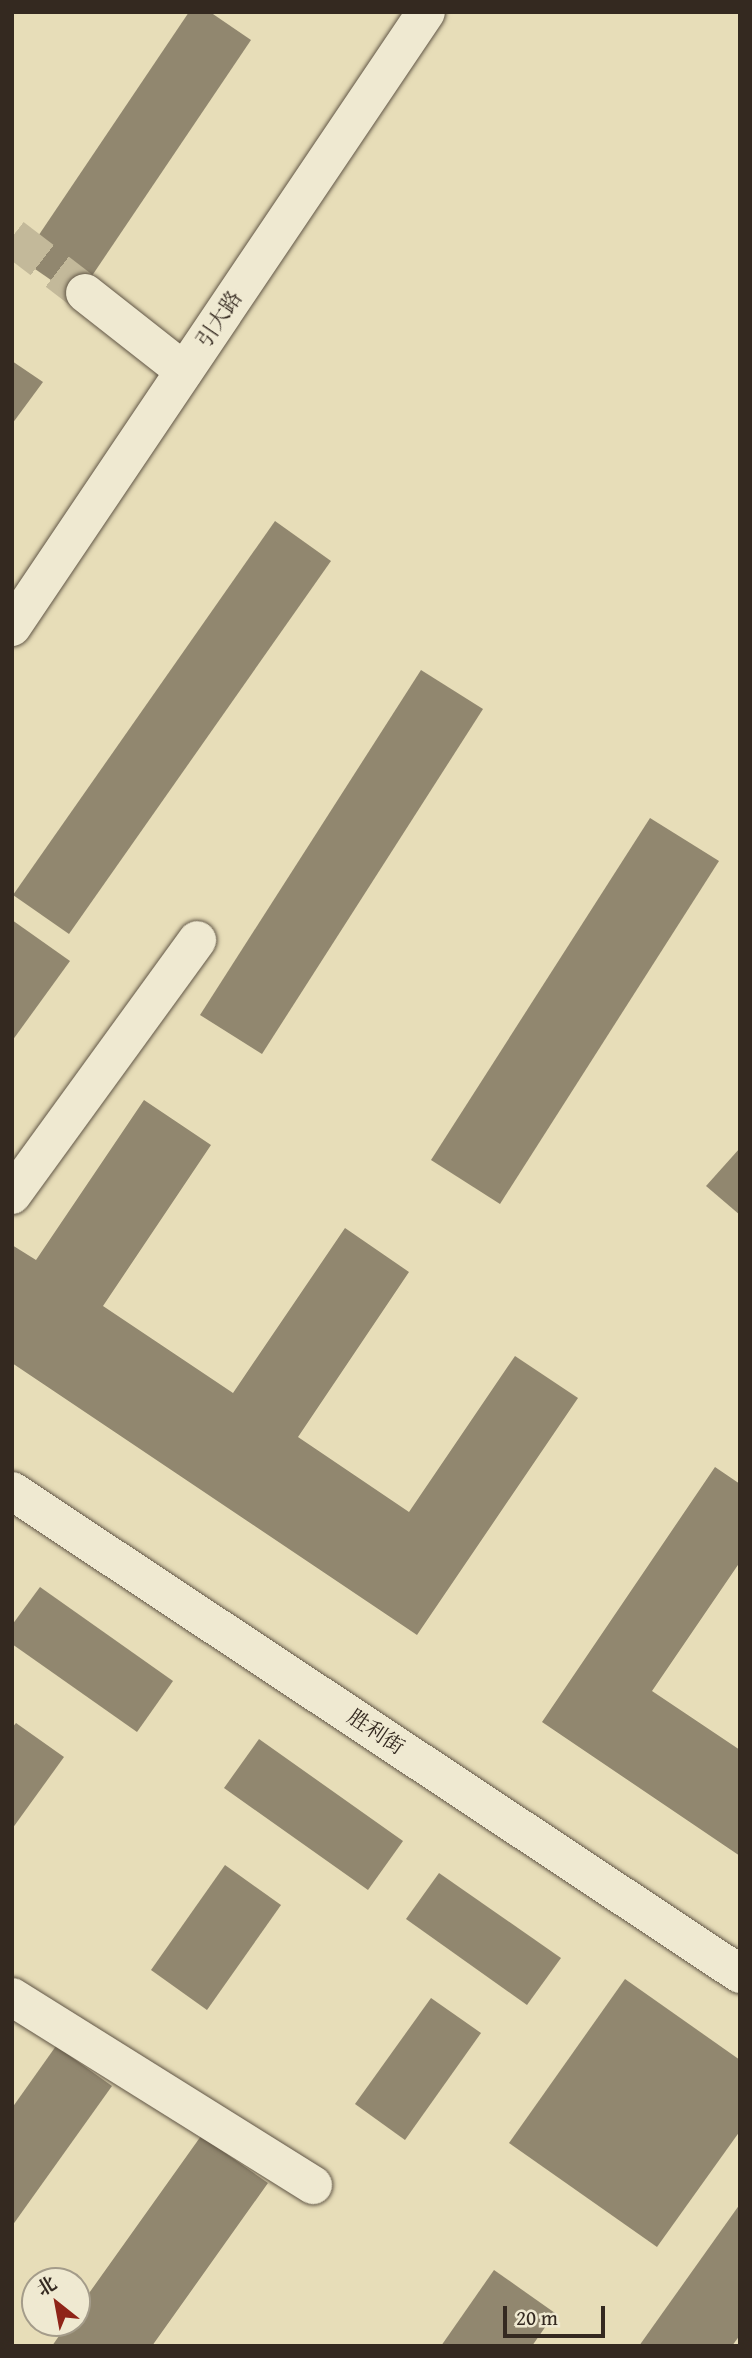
<!DOCTYPE html>
<html>
<head>
<meta charset="utf-8">
<style>
	body { margin:0 }
	#map { position:relative; width:752px; height:2358px; overflow:hidden; background:#e7ddb8; font-family:"Gentium Book Plus","Noto Serif SC",serif }
	div>[style] { position:absolute }
	.building>* { inset:0; background:#91876f }
	.minor-tunnel>* { height:38px; margin-top:-19px; transform-origin:0; background:repeating-linear-gradient(90deg,#c3b99a 0 38px,transparent 0 57px) }
	.roads { filter:drop-shadow(0 0 2px #615646) drop-shadow(0 0 2px #615646) }
	.minor>* { height:38px; margin:-19px; padding:0 19px; transform-origin:19px; border-radius:19px; background:#efe9d1 }
	span { translate:-50% -50%; white-space:nowrap; text-align:center; line-height:1.15; -webkit-text-stroke:5px #efe9d1; paint-order:stroke }
	.street-label { font-size:21px; color:#342920 }
	.frame { position:absolute; inset:0; border:14px solid #342920; pointer-events:none }
	.north { position:absolute; left:21px; top:2267px; width:70px; height:70px; box-sizing:border-box; background:#efe9d1; border:2px solid #a49c8a; border-radius:50%; rotate:329deg; font-size:19px; font-weight:700; line-height:28px; text-align:center; color:#342920 }
	.north::after { content:''; display:block; margin:auto; width:24px; height:32px; background:#8f2418; clip-path:polygon(50% 0,100% 100%,50% 72%,0 100%) }
	.scale { position:absolute; left:503px; top:2306px; width:102px; height:32px; box-sizing:border-box; border:4px solid #342920; border-top:0; padding-left:9px; font-size:21px; line-height:24px; white-space:nowrap; color:#342920; -webkit-text-stroke:5px #efe9d1; paint-order:stroke }
</style>
</head>
<body>
<div id="map">
	<div class="building">
		<i style="clip-path:polygon(189px 12px,210px 12px,251px 40px,77px 298px,22px 260px)"></i>
		<i style="clip-path:polygon(12px 361px,43px 382px,12px 424px)"></i>
		<i style="clip-path:polygon(275px 521px,331px 561px,69px 934px,13px 895px)"></i>
		<i style="clip-path:polygon(421px 670px,483px 709px,262px 1054px,200px 1015px)"></i>
		<i style="clip-path:polygon(650px 818px,719px 861px,500px 1204px,431px 1160px)"></i>
		<i style="clip-path:polygon(12px 920px,70px 961px,12px 1041px)"></i>
		<i style="clip-path:polygon(144px 1100px,211px 1145px,103px 1306px,233px 1393px,345px 1228px,409px 1272px,298px 1437px,409px 1512px,515px 1356px,578px 1398px,417px 1635px,12px 1363px,12px 1245px,36px 1260px)"></i>
		<i style="clip-path:polygon(740px 1148px,740px 1215px,706px 1186px)"></i>
		<i style="clip-path:polygon(715px 1467px,740px 1484px,740px 1562px,652px 1691px,740px 1750px,740px 1856px,542px 1722px)"></i>
		<i style="clip-path:polygon(40px 1587px,173px 1681px,137px 1732px,12px 1644px,12px 1625px)"></i>
		<i style="clip-path:polygon(16px 1723px,64px 1757px,12px 1829px,12px 1728px)"></i>
		<i style="clip-path:polygon(259px 1739px,403px 1841px,368px 1890px,224px 1788px)"></i>
		<i style="clip-path:polygon(225px 1865px,281px 1905px,207px 2010px,151px 1970px)"></i>
		<i style="clip-path:polygon(439px 1873px,561px 1958px,527px 2005px,406px 1919px)"></i>
		<i style="clip-path:polygon(625px 1979px,740px 2060px,740px 2131px,657px 2247px,509px 2143px)"></i>
		<i style="clip-path:polygon(431px 1998px,481px 2033px,405px 2140px,355px 2104px)"></i>
		<i style="clip-path:polygon(56px 2046px,112px 2086px,12px 2226px,12px 2108px)"></i>
		<i style="clip-path:polygon(201px 2136px,268px 2183px,152px 2346px,52px 2346px,68px 2323px,77px 2323px,77px 2310px)"></i>
		<i style="clip-path:polygon(740px 2204px,740px 2335px,732px 2346px,639px 2346px)"></i>
		<i style="clip-path:polygon(494px 2270px,555px 2313px,532px 2346px,441px 2346px)"></i>
	</div>
	<div class="minor-tunnel">
		<i style="left:12px;top:237px;width:92px;rotate:37.5deg"></i>
	</div>
	<div class="roads">
		<div class="minor">
			<i style="left:85px;top:293px;width:126px;rotate:38.2deg"></i>
			<i style="left:12px;top:627px;width:741px;rotate:-56.05deg"></i>
			<i style="left:12px;top:1195px;width:315px;rotate:-54deg"></i>
			<i style="left:12px;top:1491px;width:874px;rotate:33.56deg"></i>
			<i style="left:12px;top:1997px;width:355px;rotate:32deg"></i>
		</div>
	</div>
	<div class="street-label">
		<span style="left:219px;top:319px;rotate:-56deg">引大路</span>
		<span style="left:376px;top:1732px;rotate:34deg">胜利街</span>
	</div>
	<div class="frame"></div>
	<div class="north">北</div>
	<div class="scale">20 m</div>
</div>
</body>
</html>
